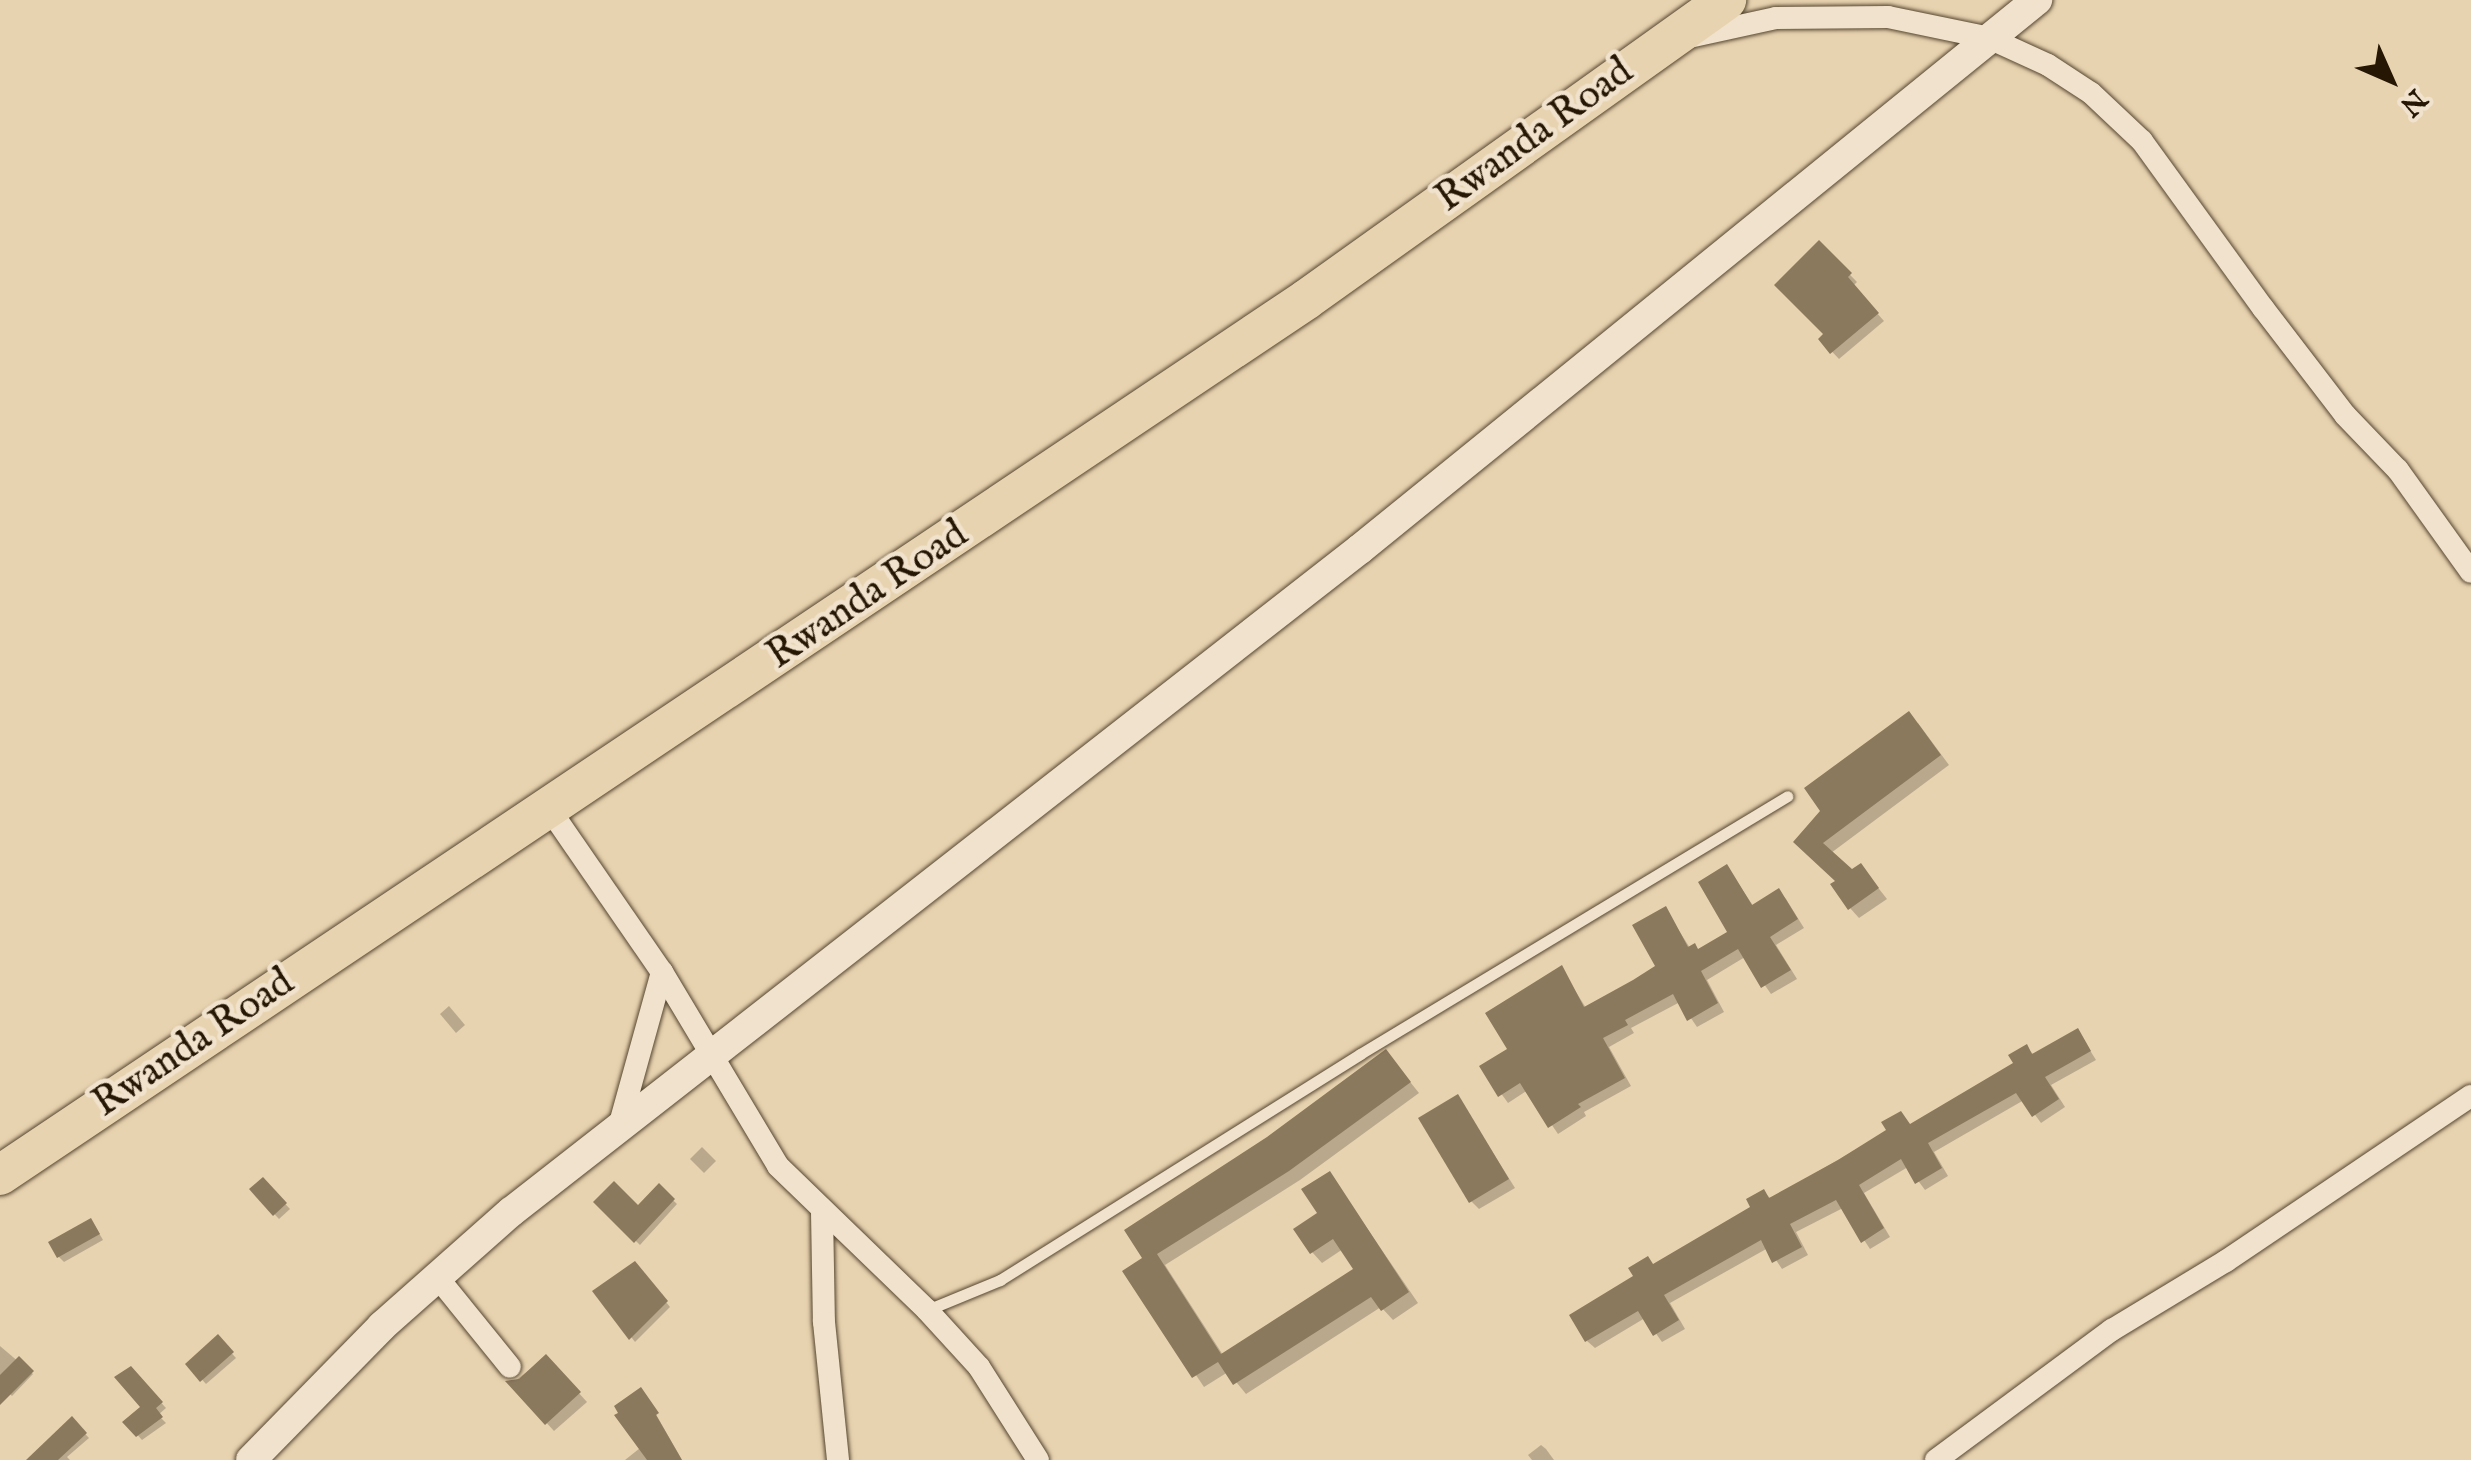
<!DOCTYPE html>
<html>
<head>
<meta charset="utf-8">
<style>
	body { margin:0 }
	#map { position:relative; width:2471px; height:1460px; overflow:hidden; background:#e8d3b0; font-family:"IM FELL English",serif }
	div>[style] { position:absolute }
	.shadow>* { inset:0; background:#0003 }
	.building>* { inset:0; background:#8b795e }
	.roads { filter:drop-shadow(0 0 2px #564630) drop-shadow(0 0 2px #564630) }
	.service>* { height:11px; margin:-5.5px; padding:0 5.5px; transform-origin:5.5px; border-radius:5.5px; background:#f0e2cc }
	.minor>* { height:22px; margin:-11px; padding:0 11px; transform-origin:11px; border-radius:11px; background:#f0e2cc }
	.tertiary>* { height:30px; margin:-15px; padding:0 15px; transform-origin:15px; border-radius:15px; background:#f0e2cc }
	.trunk>* { height:40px; margin:-20px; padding:0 20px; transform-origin:20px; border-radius:20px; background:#e8d3b0 }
	span { translate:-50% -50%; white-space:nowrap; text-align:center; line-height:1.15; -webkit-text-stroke:9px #f0e2cc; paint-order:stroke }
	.street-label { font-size:40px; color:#261705 }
	.north { position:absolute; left:2341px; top:30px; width:100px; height:100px; -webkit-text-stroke:8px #f0e2cc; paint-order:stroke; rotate:135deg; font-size:28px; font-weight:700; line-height:40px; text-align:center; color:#261705 }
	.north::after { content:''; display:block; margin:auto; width:35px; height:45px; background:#261705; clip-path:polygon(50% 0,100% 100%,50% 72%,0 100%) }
</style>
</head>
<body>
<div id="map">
	<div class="shadow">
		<i style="clip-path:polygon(1819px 243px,1857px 282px,1853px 286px,1884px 321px,1839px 359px,1821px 340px,1827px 335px)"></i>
		<i style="clip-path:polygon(1918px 723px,1949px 765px,1831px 853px,1852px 872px,1861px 866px,1887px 899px,1859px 918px,1850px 908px,1839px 881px,1796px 842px)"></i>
		<i style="clip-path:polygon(1727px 867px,1754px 907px,1779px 892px,1786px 899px,1804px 928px,1776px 945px,1797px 979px,1771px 994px,1745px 957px,1707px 980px,1724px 1012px,1697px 1027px,1680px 1002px,1631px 1028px,1634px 1033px,1609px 1047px,1631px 1086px,1584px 1112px,1586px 1116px,1558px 1134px,1528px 1090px,1508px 1103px,1482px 1067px,1510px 1049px,1561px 968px,1586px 1008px,1658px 967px,1666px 910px,1690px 948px,1699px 951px,1731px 932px)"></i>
		<i style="clip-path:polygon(449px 1006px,465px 1025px,456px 1033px,440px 1014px)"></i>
		<i style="clip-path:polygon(2078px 1031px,2096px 1060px,2051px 1085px,2065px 1107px,2041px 1123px,2024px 1100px,1934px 1152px,1948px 1176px,1925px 1190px,1908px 1167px,1864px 1193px,1890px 1237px,1870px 1249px,1843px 1208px,1796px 1232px,1808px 1255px,1782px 1269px,1768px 1248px,1670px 1303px,1685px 1329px,1662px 1342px,1645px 1318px,1595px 1348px,1587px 1341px,1655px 1266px,1754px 1208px,1764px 1192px,1771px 1199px,1889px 1130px,1901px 1114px,1911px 1126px,2016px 1064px,2027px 1048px,2034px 1055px)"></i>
		<i style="clip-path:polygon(1386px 1052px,1419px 1093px,1300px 1180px,1165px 1265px,1223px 1355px,1356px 1269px,1343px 1249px,1322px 1263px,1312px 1252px,1330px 1174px,1418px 1303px,1393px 1320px,1381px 1307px,1246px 1394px,1228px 1372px,1204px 1387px,1126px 1271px,1146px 1258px,1269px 1139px)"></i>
		<i style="clip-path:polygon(1458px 1097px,1515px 1188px,1479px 1209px,1471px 1201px)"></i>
		<i style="clip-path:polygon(702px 1147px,716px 1161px,704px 1173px,690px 1159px)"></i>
		<i style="clip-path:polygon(263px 1180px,290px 1209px,279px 1219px,252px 1190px)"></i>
		<i style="clip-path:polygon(659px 1187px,677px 1204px,640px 1245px,596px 1202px,638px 1208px)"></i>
		<i style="clip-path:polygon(95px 1226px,103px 1240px,64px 1262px,59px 1257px,52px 1243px)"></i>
		<i style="clip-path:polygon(638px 1268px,670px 1307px,635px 1342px,596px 1292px)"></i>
		<i style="clip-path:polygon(218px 1338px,236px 1358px,206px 1384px,188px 1364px)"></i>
		<i style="clip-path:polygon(0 1346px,33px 1374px,12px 1396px,0 1384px)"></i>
		<i style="clip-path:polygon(546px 1357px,587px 1402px,554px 1431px,511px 1384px)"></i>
		<i style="clip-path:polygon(130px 1369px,166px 1408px,158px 1415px,166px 1423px,142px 1440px,126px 1422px,143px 1407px)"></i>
		<i style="clip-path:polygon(645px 1395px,682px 1460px,625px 1460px,640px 1448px,622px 1413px)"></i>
		<i style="clip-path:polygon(72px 1420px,89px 1438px,67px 1457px,70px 1460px,29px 1460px)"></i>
		<i style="clip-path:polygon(1541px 1445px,1546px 1449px,1554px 1460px,1532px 1460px,1528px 1455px)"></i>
	</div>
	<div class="building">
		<i style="clip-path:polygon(1819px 240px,1852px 273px,1848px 277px,1879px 313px,1830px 354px,1818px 339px,1823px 334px,1774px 285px)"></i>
		<i style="clip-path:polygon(1909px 711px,1941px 755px,1823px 843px,1852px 869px,1861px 863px,1879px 888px,1848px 910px,1830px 884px,1835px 881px,1793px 842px,1820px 811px,1804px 788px)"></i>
		<i style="clip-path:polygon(1727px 864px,1752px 905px,1779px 888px,1798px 919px,1770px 937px,1791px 970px,1761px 988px,1738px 949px,1701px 971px,1718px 1003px,1687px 1021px,1673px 994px,1625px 1020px,1628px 1025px,1603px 1038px,1625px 1078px,1578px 1104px,1581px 1107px,1548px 1128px,1520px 1083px,1498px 1097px,1479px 1066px,1507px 1049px,1485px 1013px,1562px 965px,1584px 1007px,1633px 980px,1655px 966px,1632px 925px,1666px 906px,1688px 947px,1695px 943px,1698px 949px,1727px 932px,1698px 882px)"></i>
		<i style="clip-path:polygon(2078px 1028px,2091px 1051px,2045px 1077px,2059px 1099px,2032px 1117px,2016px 1093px,1928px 1143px,1942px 1168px,1915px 1184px,1901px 1159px,1859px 1185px,1884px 1228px,1861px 1243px,1836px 1200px,1790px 1224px,1802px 1247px,1772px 1263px,1761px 1240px,1664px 1295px,1679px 1320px,1653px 1336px,1638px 1311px,1585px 1342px,1569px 1315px,1633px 1276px,1628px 1268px,1648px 1256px,1653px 1264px,1750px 1207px,1746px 1199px,1764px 1189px,1769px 1198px,1838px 1160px,1886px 1130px,1881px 1122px,1901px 1111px,1910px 1124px,2013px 1063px,2008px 1055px,2027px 1044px,2032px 1054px)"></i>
		<i style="clip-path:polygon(1386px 1049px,1411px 1082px,1289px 1171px,1157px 1254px,1221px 1354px,1353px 1269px,1333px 1239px,1310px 1254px,1293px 1229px,1317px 1213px,1301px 1189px,1330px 1171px,1409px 1292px,1381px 1311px,1371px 1297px,1233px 1385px,1218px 1362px,1192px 1378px,1122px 1271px,1142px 1258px,1124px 1230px,1267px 1137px)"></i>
		<i style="clip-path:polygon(1458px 1094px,1509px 1179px,1469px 1203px,1418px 1118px)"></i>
		<i style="clip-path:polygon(263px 1177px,287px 1203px,273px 1216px,249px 1189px)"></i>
		<i style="clip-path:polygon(614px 1181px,638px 1205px,659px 1183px,675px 1199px,634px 1243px,593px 1202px)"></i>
		<i style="clip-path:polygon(91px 1218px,100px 1234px,57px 1258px,48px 1242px)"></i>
		<i style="clip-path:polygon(635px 1261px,668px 1301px,629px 1340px,592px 1291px)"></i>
		<i style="clip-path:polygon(218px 1334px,234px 1352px,200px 1382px,185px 1364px)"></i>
		<i style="clip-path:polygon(546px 1354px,581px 1392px,545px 1425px,505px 1381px,519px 1379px)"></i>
		<i style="clip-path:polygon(19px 1356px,34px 1371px,0 1405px,0 1375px)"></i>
		<i style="clip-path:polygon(131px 1366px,163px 1402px,156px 1408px,163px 1417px,136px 1437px,122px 1422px,140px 1407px,114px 1377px)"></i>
		<i style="clip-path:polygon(641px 1387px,659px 1413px,656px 1415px,682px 1460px,647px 1460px,614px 1415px,618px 1413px,614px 1406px)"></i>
		<i style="clip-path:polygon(72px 1416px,87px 1433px,58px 1460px,26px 1460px)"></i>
	</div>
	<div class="roads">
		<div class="service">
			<i style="left:927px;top:1310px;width:79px;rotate:-22.3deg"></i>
			<i style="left:1000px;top:1280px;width:425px;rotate:-32.1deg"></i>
			<i style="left:1360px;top:1054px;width:499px;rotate:-31.1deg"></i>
		</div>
		<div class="minor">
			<i style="left:1689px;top:37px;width:89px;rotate:-12.3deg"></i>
			<i style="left:1776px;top:18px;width:112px;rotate:-0.5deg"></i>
			<i style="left:1888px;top:17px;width:103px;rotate:11.7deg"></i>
			<i style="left:1989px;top:38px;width:65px;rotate:24.6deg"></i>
			<i style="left:2048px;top:65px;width:51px;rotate:33.1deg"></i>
			<i style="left:2091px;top:93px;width:70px;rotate:43.3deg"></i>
			<i style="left:2142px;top:141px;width:206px;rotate:54.1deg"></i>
			<i style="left:2263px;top:308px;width:135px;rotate:52.5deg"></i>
			<i style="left:2345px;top:415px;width:76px;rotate:46.1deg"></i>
			<i style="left:2398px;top:470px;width:125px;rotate:54.4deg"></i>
			<i style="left:548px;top:807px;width:201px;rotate:55.4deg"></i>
			<i style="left:662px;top:972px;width:226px;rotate:59.1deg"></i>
			<i style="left:778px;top:1166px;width:207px;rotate:44deg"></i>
			<i style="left:927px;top:1310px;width:77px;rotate:47.6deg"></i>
			<i style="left:979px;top:1367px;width:110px;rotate:57.6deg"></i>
			<i style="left:619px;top:1127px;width:161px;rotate:-74.5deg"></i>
			<i style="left:822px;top:1212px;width:110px;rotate:89deg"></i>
			<i style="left:824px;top:1322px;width:139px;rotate:84.2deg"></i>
			<i style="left:438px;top:1278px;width:114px;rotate:51deg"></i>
			<i style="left:1936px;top:1460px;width:219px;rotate:-36.5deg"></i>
			<i style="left:2112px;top:1330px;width:133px;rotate:-31.2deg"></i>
			<i style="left:2226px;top:1261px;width:295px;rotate:-34deg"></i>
		</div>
		<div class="tertiary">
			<i style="left:251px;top:1460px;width:187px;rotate:-45.6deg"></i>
			<i style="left:382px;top:1326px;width:172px;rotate:-41.5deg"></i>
			<i style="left:511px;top:1212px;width:1077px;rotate:-37.99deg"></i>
			<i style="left:1360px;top:549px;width:872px;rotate:-39.04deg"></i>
		</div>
		<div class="trunk">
			<i style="left:0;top:1175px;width:1573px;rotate:-33.83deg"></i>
			<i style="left:1307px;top:299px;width:515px;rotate:-35.51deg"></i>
		</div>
	</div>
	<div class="street-label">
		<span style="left:1535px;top:136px;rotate:-36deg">Rwanda Road</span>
		<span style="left:868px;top:596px;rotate:-34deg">Rwanda Road</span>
		<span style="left:194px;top:1044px;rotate:-34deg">Rwanda Road</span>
	</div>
	<div class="north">N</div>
</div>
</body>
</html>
